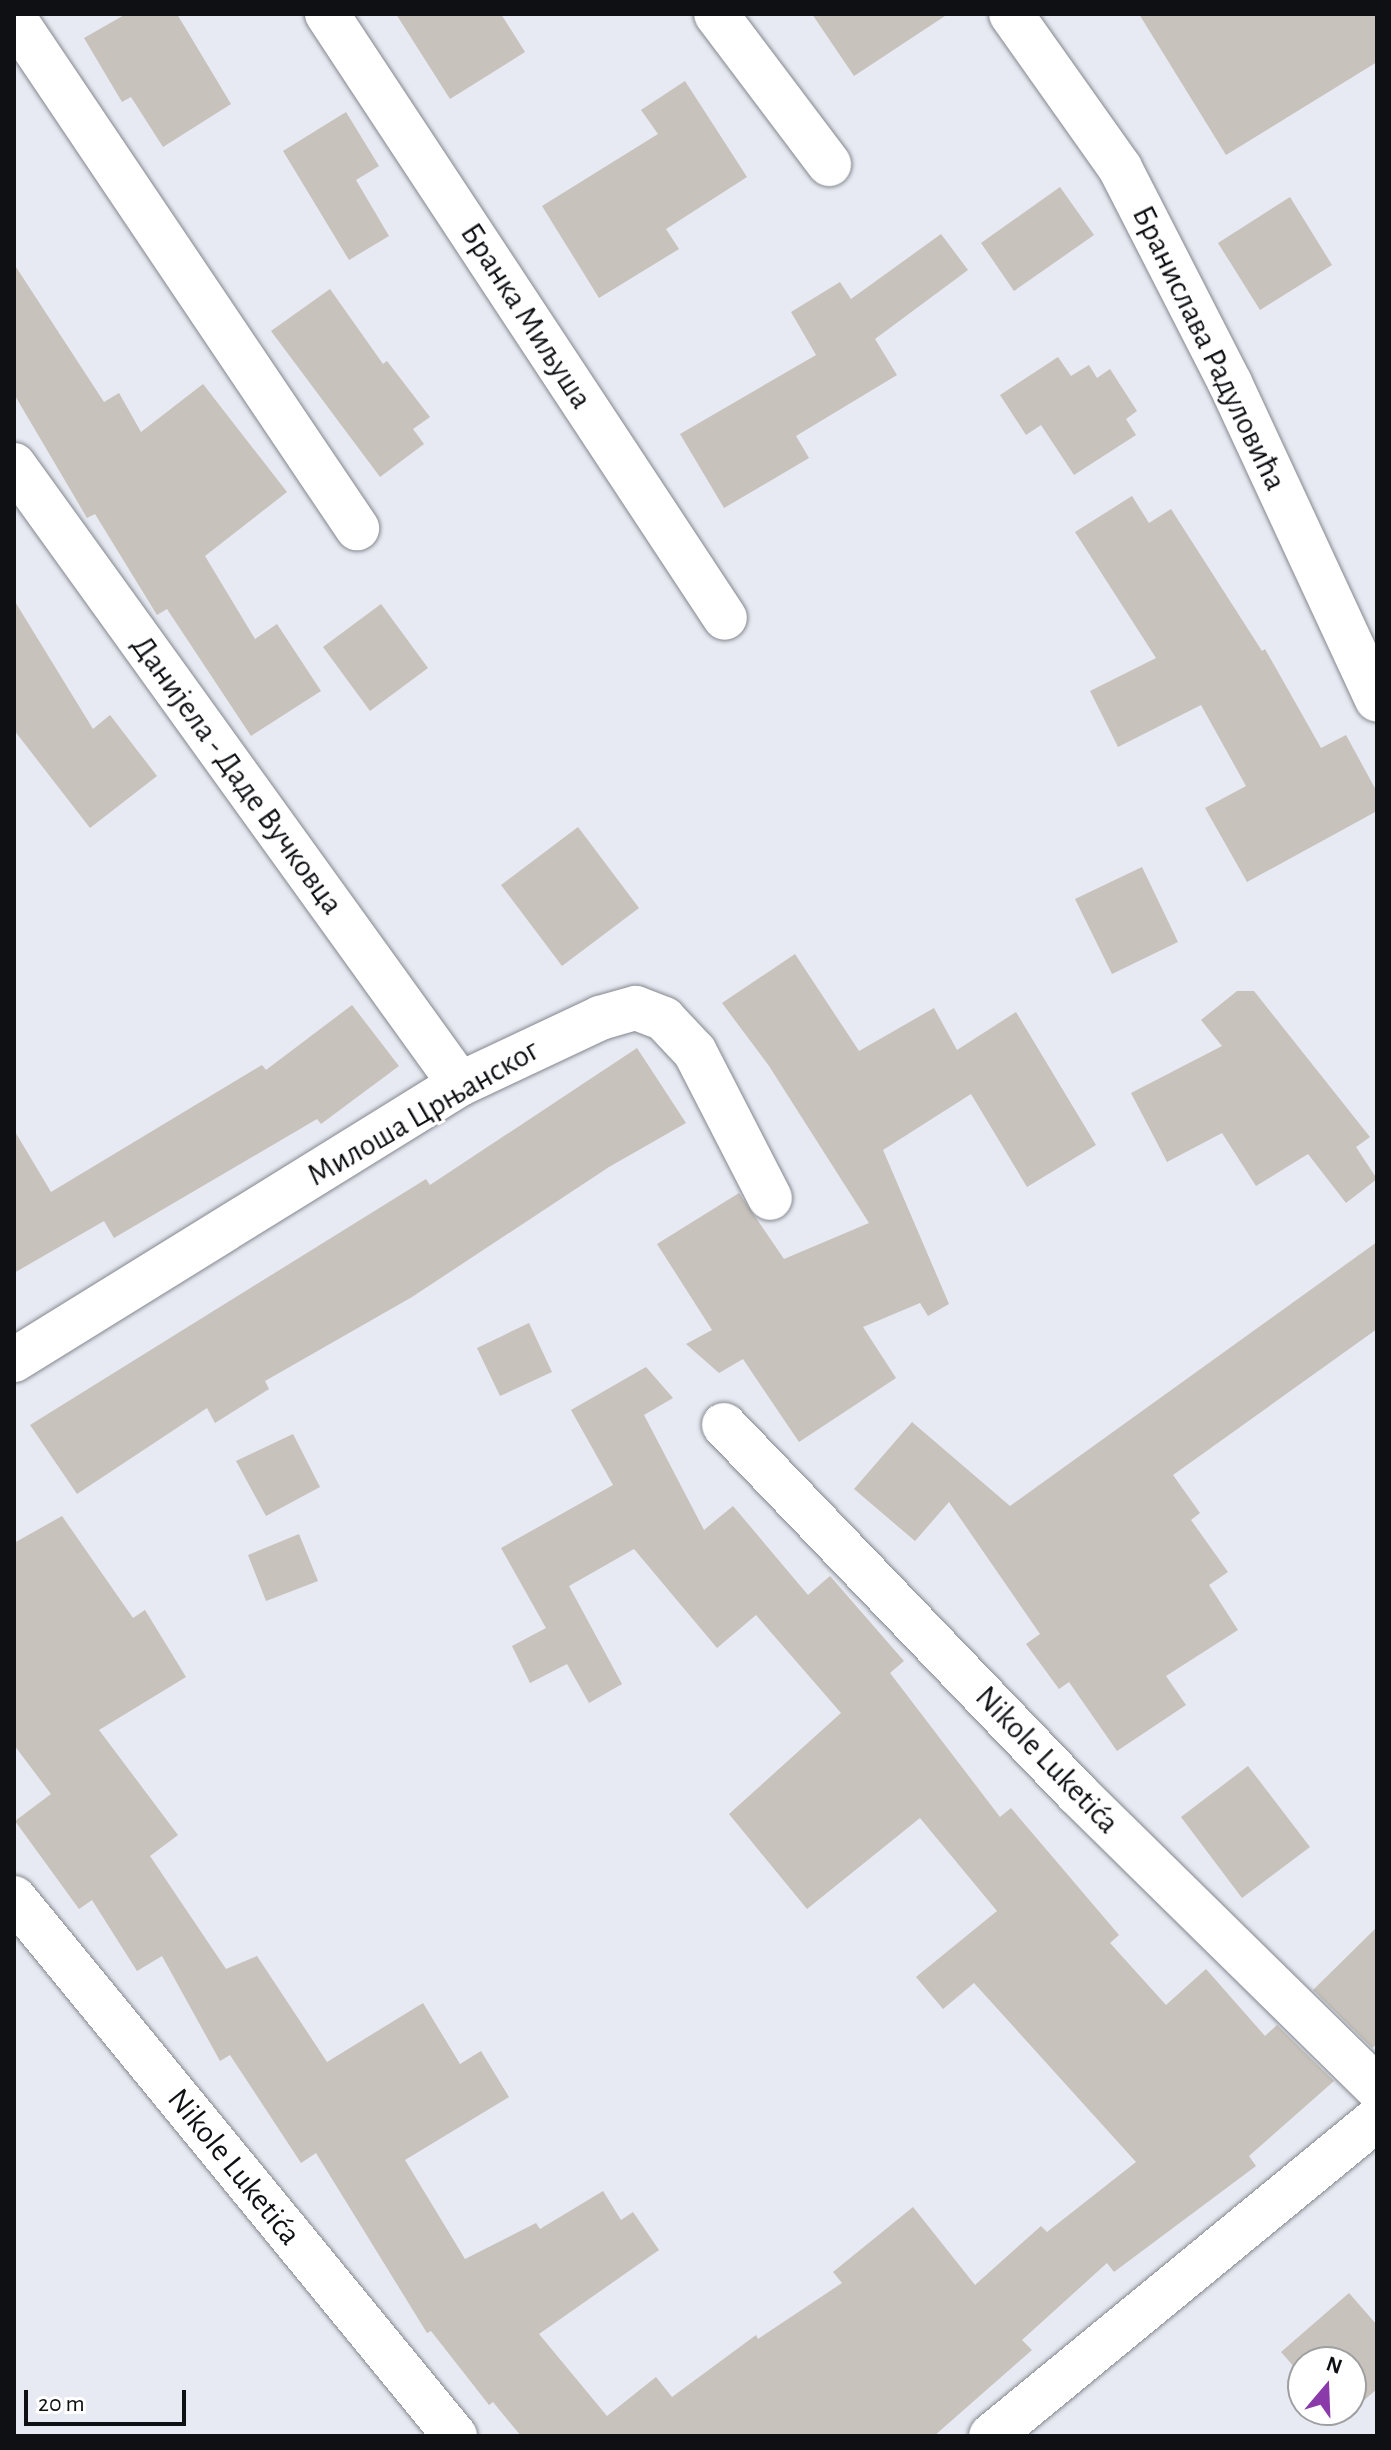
<!DOCTYPE html>
<html>
<head>
<meta charset="utf-8">
<style>
	body { margin:0 }
	#map { position:relative; width:1391px; height:2450px; overflow:hidden; background:#e7eaf2; font-family:"Alegreya Sans",sans-serif }
	div>[style] { position:absolute }
	.building>* { inset:0; background:#c7c2bb }
	.roads { filter:drop-shadow(0 0 2px #84878e) drop-shadow(0 0 2px #84878e) }
	.minor>* { height:44px; margin:-22px; padding:0 22px; transform-origin:22px; border-radius:22px; background:#fff }
	span { translate:-50% -50%; white-space:nowrap; text-align:center; line-height:1.15; -webkit-text-stroke:6px #fff; paint-order:stroke }
	.street-label { font-size:32px; color:#0f1013 }
	.frame { position:absolute; inset:0; border:16px solid #0f1013; pointer-events:none }
	.north { position:absolute; left:1287px; top:2346px; width:80px; height:80px; box-sizing:border-box; background:#fff; border:2px solid #9f9fa1; border-radius:50%; rotate:19deg; font-size:22px; font-weight:700; line-height:32px; text-align:center; color:#0f1013 }
	.north::after { content:''; display:block; margin:auto; width:28px; height:36px; background:#8b3aaa; clip-path:polygon(50% 0,100% 100%,50% 72%,0 100%) }
	.scale { position:absolute; left:24px; top:2390px; width:162px; height:36px; box-sizing:border-box; border:4px solid #0f1013; border-top:0; padding-left:10px; font-size:24px; line-height:28px; white-space:nowrap; color:#0f1013; -webkit-text-stroke:6px #fff; paint-order:stroke }
</style>
</head>
<body>
<div id="map">
	<div class="building">
		<i style="clip-path:polygon(126px 14px,177px 14px,231px 104px,163px 147px,131px 97px,122px 102px,84px 38px)"></i>
		<i style="clip-path:polygon(396px 14px,501px 14px,525px 52px,450px 99px)"></i>
		<i style="clip-path:polygon(812px 14px,948px 14px,854px 76px)"></i>
		<i style="clip-path:polygon(1139px 14px,1377px 14px,1377px 62px,1226px 155px)"></i>
		<i style="clip-path:polygon(685px 81px,747px 177px,666px 229px,679px 249px,599px 298px,542px 206px,658px 134px,641px 110px)"></i>
		<i style="clip-path:polygon(346px 112px,379px 166px,356px 180px,389px 236px,349px 260px,283px 151px)"></i>
		<i style="clip-path:polygon(1060px 187px,1094px 235px,1014px 291px,981px 243px)"></i>
		<i style="clip-path:polygon(1290px 197px,1332px 265px,1260px 310px,1218px 243px)"></i>
		<i style="clip-path:polygon(941px 234px,968px 270px,875px 339px,897px 375px,796px 436px,809px 458px,724px 508px,680px 434px,816px 355px,791px 312px,840px 282px,851px 299px)"></i>
		<i style="clip-path:polygon(14px 264px,104px 402px,119px 393px,141px 432px,203px 384px,287px 492px,205px 556px,255px 639px,277px 624px,321px 691px,251px 736px,167px 609px,157px 615px,95px 514px,87px 518px,14px 394px)"></i>
		<i style="clip-path:polygon(330px 289px,383px 364px,387px 361px,430px 417px,413px 429px,424px 444px,380px 477px,271px 331px)"></i>
		<i style="clip-path:polygon(1058px 357px,1071px 376px,1089px 365px,1097px 378px,1110px 369px,1137px 411px,1126px 419px,1136px 435px,1074px 475px,1041px 425px,1026px 435px,1000px 395px)"></i>
		<i style="clip-path:polygon(1132px 496px,1149px 523px,1171px 509px,1262px 651px,1265px 649px,1321px 748px,1346px 735px,1377px 792px,1377px 811px,1247px 882px,1205px 808px,1246px 786px,1201px 705px,1118px 747px,1090px 691px,1156px 658px,1075px 532px)"></i>
		<i style="clip-path:polygon(14px 600px,93px 729px,110px 715px,157px 776px,90px 828px,14px 730px)"></i>
		<i style="clip-path:polygon(381px 604px,428px 668px,370px 711px,323px 647px)"></i>
		<i style="clip-path:polygon(578px 827px,639px 908px,562px 966px,501px 885px)"></i>
		<i style="clip-path:polygon(1142px 867px,1178px 942px,1112px 974px,1075px 899px)"></i>
		<i style="clip-path:polygon(795px 954px,859px 1051px,934px 1008px,957px 1050px,1016px 1012px,1096px 1145px,1027px 1187px,971px 1094px,883px 1150px,949px 1304px,928px 1316px,920px 1303px,863px 1327px,896px 1378px,799px 1442px,743px 1359px,719px 1373px,686px 1344px,712px 1330px,657px 1244px,739px 1193px,784px 1259px,869px 1223px,769px 1066px,722px 1003px)"></i>
		<i style="clip-path:polygon(1237px 991px,1254px 991px,1370px 1137px,1356px 1147px,1377px 1179px,1346px 1203px,1308px 1154px,1256px 1186px,1222px 1133px,1167px 1162px,1131px 1093px,1222px 1046px,1201px 1020px)"></i>
		<i style="clip-path:polygon(352px 1005px,399px 1066px,321px 1124px,317px 1119px,114px 1238px,104px 1221px,14px 1273px,14px 1130px,51px 1192px,262px 1065px,266px 1070px)"></i>
		<i style="clip-path:polygon(637px 1048px,686px 1123px,609px 1167px,412px 1297px,265px 1381px,269px 1389px,215px 1423px,207px 1408px,77px 1494px,30px 1425px,426px 1179px,430px 1185px)"></i>
		<i style="clip-path:polygon(1377px 1242px,1377px 1329px,1173px 1475px,1200px 1513px,1191px 1520px,1228px 1572px,1209px 1585px,1238px 1630px,1166px 1676px,1186px 1705px,1117px 1751px,1069px 1682px,1059px 1689px,1026px 1644px,1040px 1634px,949px 1502px,915px 1541px,854px 1489px,912px 1422px,1010px 1506px)"></i>
		<i style="clip-path:polygon(529px 1323px,552px 1372px,500px 1396px,477px 1348px)"></i>
		<i style="clip-path:polygon(646px 1367px,673px 1398px,644px 1415px,704px 1530px,733px 1506px,808px 1595px,830px 1576px,904px 1661px,890px 1673px,1000px 1817px,1011px 1808px,1119px 1935px,1110px 1943px,1166px 2005px,1206px 1969px,1265px 2036px,1277px 2025px,1334px 2081px,1249px 2156px,1256px 2166px,1114px 2272px,1107px 2263px,1022px 2340px,1032px 2350px,934px 2436px,521px 2436px,493px 2402px,489px 2405px,431px 2331px,427px 2333px,316px 2153px,301px 2163px,230px 2055px,220px 2061px,162px 1956px,137px 1971px,92px 1900px,79px 1909px,15px 1821px,51px 1794px,14px 1745px,14px 1543px,62px 1516px,133px 1618px,145px 1610px,186px 1677px,99px 1730px,178px 1835px,150px 1856px,226px 1969px,257px 1956px,327px 2062px,423px 2003px,460px 2064px,481px 2051px,509px 2097px,405px 2160px,465px 2259px,536px 2223px,540px 2229px,603px 2191px,621px 2220px,633px 2212px,659px 2250px,539px 2334px,607px 2416px,656px 2377px,672px 2397px,756px 2335px,758px 2339px,842px 2283px,833px 2272px,913px 2207px,975px 2285px,1041px 2226px,1047px 2232px,1136px 2162px,974px 1983px,943px 2009px,916px 1977px,997px 1911px,920px 1818px,807px 1909px,729px 1814px,841px 1713px,756px 1615px,717px 1648px,634px 1549px,569px 1586px,622px 1684px,589px 1703px,567px 1664px,530px 1683px,512px 1646px,546px 1628px,501px 1548px,613px 1485px,571px 1410px)"></i>
		<i style="clip-path:polygon(293px 1434px,320px 1487px,266px 1516px,236px 1461px)"></i>
		<i style="clip-path:polygon(299px 1534px,318px 1581px,266px 1601px,248px 1555px)"></i>
		<i style="clip-path:polygon(1248px 1766px,1310px 1847px,1242px 1898px,1181px 1817px)"></i>
		<i style="clip-path:polygon(1377px 1927px,1377px 2044px,1372px 2048px,1313px 1990px)"></i>
		<i style="clip-path:polygon(1349px 2293px,1377px 2325px,1377px 2389px,1341px 2420px,1332px 2410px,1351px 2410px,1351px 2362px,1303px 2362px,1303px 2377px,1281px 2352px)"></i>
	</div>
	<div class="roads">
		<div class="minor">
			<i style="left:327px;top:14px;width:723px;rotate:56.62deg"></i>
			<i style="left:716px;top:14px;width:188px;rotate:53deg"></i>
			<i style="left:1011px;top:14px;width:189px;rotate:54.7deg"></i>
			<i style="left:1120px;top:168px;width:242px;rotate:62.9deg"></i>
			<i style="left:1230px;top:383px;width:349px;rotate:65.1deg"></i>
			<i style="left:14px;top:18px;width:615px;rotate:56.08deg"></i>
			<i style="left:14px;top:465px;width:763px;rotate:54.23deg"></i>
			<i style="left:14px;top:1360px;width:524px;rotate:-31.75deg"></i>
			<i style="left:460px;top:1084px;width:155px;rotate:-25.2deg"></i>
			<i style="left:600px;top:1018px;width:37px;rotate:-16deg"></i>
			<i style="left:636px;top:1008px;width:30px;rotate:21deg"></i>
			<i style="left:664px;top:1019px;width:45px;rotate:46.8deg"></i>
			<i style="left:695px;top:1052px;width:164px;rotate:62.8deg"></i>
			<i style="left:724px;top:1425px;width:510px;rotate:46.19deg"></i>
			<i style="left:1077px;top:1793px;width:421px;rotate:44.5deg"></i>
			<i style="left:14px;top:1898px;width:696px;rotate:50.66deg"></i>
			<i style="left:991px;top:2436px;width:499px;rotate:-39.4deg"></i>
		</div>
	</div>
	<div class="street-label">
		<span style="left:526px;top:316px;rotate:57deg">Бранка Миљуша</span>
		<span style="left:1209px;top:348px;rotate:64deg">Бранислава Радуловића</span>
		<span style="left:237px;top:775px;rotate:54deg">Данијела - Даде Вучковца</span>
		<span style="left:423px;top:1113px;rotate:-30deg">Милоша Црњанског</span>
		<span style="left:1047px;top:1760px;rotate:46deg">Nikole Luketića</span>
		<span style="left:234px;top:2167px;rotate:51deg">Nikole Luketića</span>
	</div>
	<div class="frame"></div>
	<div class="north">N</div>
	<div class="scale">20 m</div>
</div>
</body>
</html>
